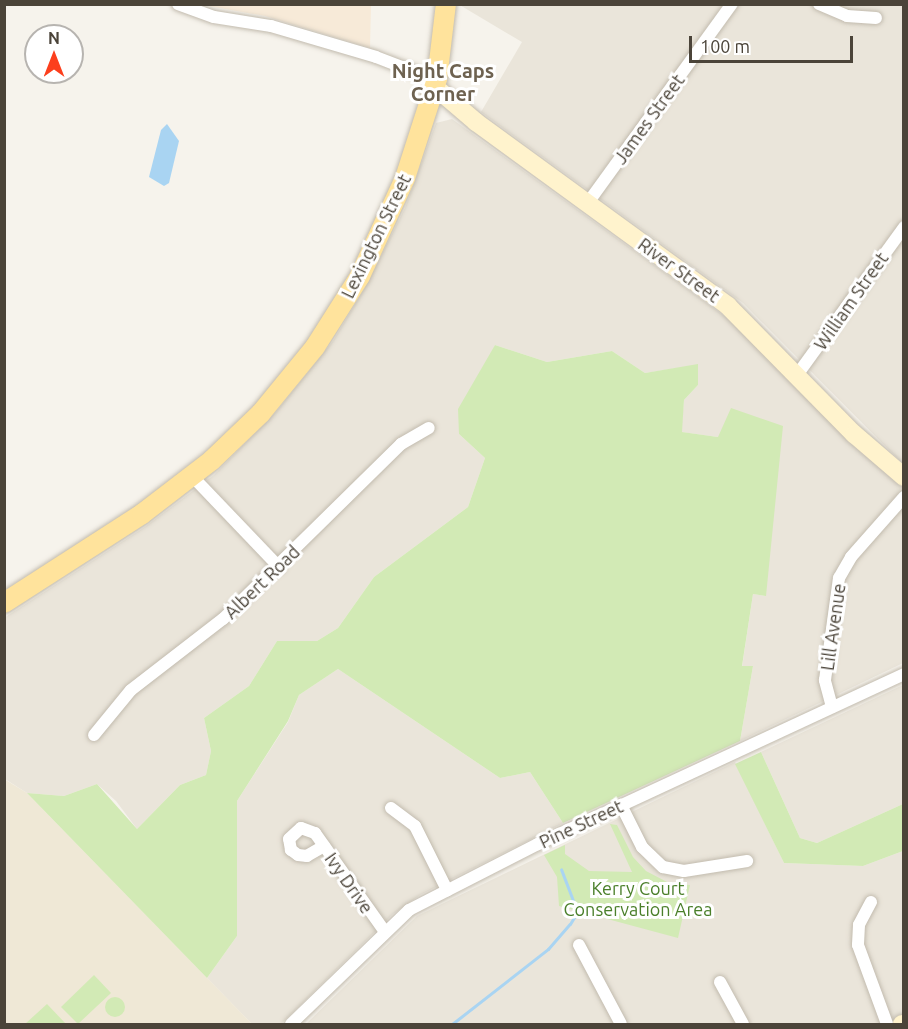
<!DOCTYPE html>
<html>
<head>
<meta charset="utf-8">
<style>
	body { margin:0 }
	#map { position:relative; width:908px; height:1029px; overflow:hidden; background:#f6f3ec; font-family:Ubuntu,sans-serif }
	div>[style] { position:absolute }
	.residential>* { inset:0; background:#eae5da }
	.commercial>* { inset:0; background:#f7ead8 }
	.education>* { inset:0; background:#efe8d6 }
	.green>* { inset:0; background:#d2eab5 }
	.round { border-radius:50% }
	.water>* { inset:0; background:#a9d4f2 }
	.stream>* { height:3px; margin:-1.5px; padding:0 1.5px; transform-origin:1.5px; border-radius:1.5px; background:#a9d4f2 }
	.roads { filter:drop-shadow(0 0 2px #c2bbae) drop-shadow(0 0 2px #c2bbae) }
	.street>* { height:12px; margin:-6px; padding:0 6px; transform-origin:6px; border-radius:6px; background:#fff }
	.secondary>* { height:18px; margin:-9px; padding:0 9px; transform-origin:9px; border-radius:9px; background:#fff3cd }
	.primary>* { height:20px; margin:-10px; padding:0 10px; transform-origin:10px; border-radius:10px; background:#ffe39c }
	span { translate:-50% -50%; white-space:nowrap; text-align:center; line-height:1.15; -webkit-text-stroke:6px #fff; paint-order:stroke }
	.street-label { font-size:18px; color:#4b4439 }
	.park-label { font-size:18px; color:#4a7f2a }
	.neighbourhood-label { font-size:20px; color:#6e6250; font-weight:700 }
	.frame { position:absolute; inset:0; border:6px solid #4b4439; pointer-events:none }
	.north { position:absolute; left:24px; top:24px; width:60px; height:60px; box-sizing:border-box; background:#fff; border:2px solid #b7b4b0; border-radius:50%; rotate:0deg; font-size:16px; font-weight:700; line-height:24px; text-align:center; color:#4b4439 }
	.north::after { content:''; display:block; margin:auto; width:21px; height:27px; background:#fc3f1d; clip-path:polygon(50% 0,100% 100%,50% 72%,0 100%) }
	.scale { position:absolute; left:689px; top:36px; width:164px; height:27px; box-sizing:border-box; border:3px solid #4b4439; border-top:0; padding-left:8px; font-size:18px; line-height:21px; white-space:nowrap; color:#4b4439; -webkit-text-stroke:4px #fff; paint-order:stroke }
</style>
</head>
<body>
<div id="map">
	<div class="residential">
		<i style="clip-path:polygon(458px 4px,903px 5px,903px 464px,743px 303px,481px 112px,522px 42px)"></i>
		<i style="clip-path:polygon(452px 119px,727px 318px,903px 484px,903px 663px,740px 741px,753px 666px,742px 667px,753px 594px,765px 596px,718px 437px,681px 432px,684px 400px,698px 385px,698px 365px,645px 373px,612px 351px,547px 362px,495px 345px,459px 434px,485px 458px,468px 507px,374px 577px,338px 628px,317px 641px,277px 641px,249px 686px,204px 718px,211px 751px,206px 775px,180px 785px,137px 829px,116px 801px,97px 784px,64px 796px,27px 793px,5px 779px,4px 618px,145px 527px,214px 475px,276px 412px,333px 341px,366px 286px,405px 208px,436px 123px)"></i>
		<i style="clip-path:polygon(338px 669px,500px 778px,530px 772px,563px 823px,420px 895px,393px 914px,281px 1024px,252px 1024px,207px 978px,237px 936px,237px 801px,288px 722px,299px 695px)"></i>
		<i style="clip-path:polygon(903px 685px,903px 804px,817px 843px,800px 838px,761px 752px)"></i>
		<i style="clip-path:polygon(735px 762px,784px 863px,863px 866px,903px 851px,903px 1017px,881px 1024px,306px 1024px,417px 916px)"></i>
	</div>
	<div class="commercial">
		<i style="clip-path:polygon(203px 5px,371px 5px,370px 48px,265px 16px)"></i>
	</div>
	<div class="education">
		<i style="clip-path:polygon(4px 779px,27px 793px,252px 1024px,5px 1024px)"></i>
	</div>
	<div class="green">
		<i style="clip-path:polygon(495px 345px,547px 362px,612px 351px,645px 373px,698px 364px,698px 385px,684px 400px,682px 432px,718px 437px,731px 408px,783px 426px,766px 596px,753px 594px,742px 666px,753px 666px,740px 741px,563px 823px,530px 772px,500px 778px,338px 669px,299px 695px,288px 721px,237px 801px,237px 936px,207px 978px,27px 793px,64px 796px,97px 784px,137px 829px,180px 785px,206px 775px,211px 751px,204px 718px,249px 686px,277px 641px,317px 641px,338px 628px,374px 577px,468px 507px,485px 458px,459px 434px,458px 409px)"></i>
		<i style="clip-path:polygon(761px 752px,800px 838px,817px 843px,903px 804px,903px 851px,863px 866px,784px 863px,735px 764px)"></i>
		<i style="clip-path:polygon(610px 824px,617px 825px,633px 857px,646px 871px,669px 883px,690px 885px,678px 938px,559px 906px,557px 877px,544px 855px,565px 845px,565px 854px,589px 871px,632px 872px)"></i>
		<i style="clip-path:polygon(94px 975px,111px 993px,78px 1024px,61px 1007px)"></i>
		<i class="round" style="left:105px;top:997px;width:20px;height:20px"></i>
		<i style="clip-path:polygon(47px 1004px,66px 1024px,25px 1024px)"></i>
	</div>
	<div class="water">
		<i style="clip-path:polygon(167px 124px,179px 141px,169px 183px,164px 186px,149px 177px,161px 130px)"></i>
	</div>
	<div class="stream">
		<i style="left:452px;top:1024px;width:122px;rotate:-38deg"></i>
		<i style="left:548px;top:949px;width:33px;rotate:-49deg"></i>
		<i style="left:570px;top:924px;width:12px;rotate:-59deg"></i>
		<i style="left:576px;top:914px;width:11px;rotate:-100deg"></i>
		<i style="left:574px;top:903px;width:36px;rotate:-111deg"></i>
	</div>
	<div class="roads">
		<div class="street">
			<i style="left:178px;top:4px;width:38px;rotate:20deg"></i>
			<i style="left:214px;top:17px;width:58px;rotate:9deg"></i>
			<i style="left:271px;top:26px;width:109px;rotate:16.4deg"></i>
			<i style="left:376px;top:57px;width:42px;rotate:21deg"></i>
			<i style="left:415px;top:72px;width:25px;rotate:37deg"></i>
			<i style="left:819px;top:4px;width:30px;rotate:23deg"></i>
			<i style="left:847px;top:16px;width:29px;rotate:4deg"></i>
			<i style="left:587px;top:204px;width:247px;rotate:-54.1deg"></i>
			<i style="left:797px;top:375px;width:183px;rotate:-54.1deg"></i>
			<i style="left:192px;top:476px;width:126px;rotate:46.3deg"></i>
			<i style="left:832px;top:707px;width:28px;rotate:-105deg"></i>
			<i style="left:825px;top:680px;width:103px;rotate:-82.2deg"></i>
			<i style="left:839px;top:578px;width:24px;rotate:-60deg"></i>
			<i style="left:851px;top:557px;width:80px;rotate:-48.5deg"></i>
			<i style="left:94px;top:735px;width:58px;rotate:-50.6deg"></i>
			<i style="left:131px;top:690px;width:116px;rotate:-37.7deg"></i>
			<i style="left:223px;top:619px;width:250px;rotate:-44.5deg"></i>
			<i style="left:401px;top:444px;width:32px;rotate:-30deg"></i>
			<i style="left:621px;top:805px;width:47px;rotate:63.4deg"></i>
			<i style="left:642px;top:847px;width:29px;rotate:44deg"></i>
			<i style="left:663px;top:867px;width:21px;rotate:11deg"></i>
			<i style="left:684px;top:871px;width:64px;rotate:-9deg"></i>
			<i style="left:391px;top:808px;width:30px;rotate:37deg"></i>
			<i style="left:415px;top:826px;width:72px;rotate:63.4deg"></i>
			<i style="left:324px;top:846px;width:20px;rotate:150deg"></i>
			<i style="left:307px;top:856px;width:9px;rotate:-174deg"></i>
			<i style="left:298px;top:855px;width:9px;rotate:-144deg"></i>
			<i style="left:291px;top:850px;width:11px;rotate:-100deg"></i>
			<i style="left:289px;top:839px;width:16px;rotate:-43deg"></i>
			<i style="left:301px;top:828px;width:15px;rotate:20deg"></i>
			<i style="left:315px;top:833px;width:121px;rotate:54.7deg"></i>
			<i style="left:871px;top:902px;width:26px;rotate:118deg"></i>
			<i style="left:859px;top:925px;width:20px;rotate:93deg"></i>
			<i style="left:858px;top:945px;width:84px;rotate:69.8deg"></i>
			<i style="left:579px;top:945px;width:89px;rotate:62deg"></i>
			<i style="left:720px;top:982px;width:48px;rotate:61.3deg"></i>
			<i style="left:291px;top:1024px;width:164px;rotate:-44deg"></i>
			<i style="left:409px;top:910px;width:145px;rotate:-27.1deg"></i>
			<i style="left:538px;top:844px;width:404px;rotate:-24.9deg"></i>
		</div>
		<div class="secondary">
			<i style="left:435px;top:87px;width:54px;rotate:40.5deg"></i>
			<i style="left:476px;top:122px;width:312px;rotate:36.1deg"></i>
			<i style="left:728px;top:306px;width:180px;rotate:45.5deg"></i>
			<i style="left:854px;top:434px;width:66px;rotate:40.7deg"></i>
			<i style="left:902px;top:1024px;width:2px"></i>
		</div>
		<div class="primary">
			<i style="left:4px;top:603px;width:164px;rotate:-32.8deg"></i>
			<i style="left:142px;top:514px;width:88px;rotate:-37.6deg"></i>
			<i style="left:212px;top:460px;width:68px;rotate:-43.8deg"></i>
			<i style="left:261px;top:413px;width:85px;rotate:-50.7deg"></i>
			<i style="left:315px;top:347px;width:84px;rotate:-57.6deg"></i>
			<i style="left:360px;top:276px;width:108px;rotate:-65.3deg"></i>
			<i style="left:405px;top:178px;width:104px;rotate:-72.1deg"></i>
			<i style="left:437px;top:79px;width:76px;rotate:-83.2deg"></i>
		</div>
	</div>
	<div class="street-label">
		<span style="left:649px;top:119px;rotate:-54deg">James Street</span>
		<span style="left:376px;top:236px;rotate:-64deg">Lexington Street</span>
		<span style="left:679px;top:270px;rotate:36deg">River Street</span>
		<span style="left:851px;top:301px;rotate:-55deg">William Street</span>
		<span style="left:262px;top:582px;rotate:-44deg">Albert Road</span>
		<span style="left:833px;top:627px;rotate:-82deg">Lill Avenue</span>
		<span style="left:581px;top:824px;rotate:-25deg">Pine Street</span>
		<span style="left:349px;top:883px;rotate:55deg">Ivy Drive</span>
	</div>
	<div class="park-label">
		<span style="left:638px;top:899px">Kerry Court<br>Conservation Area</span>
	</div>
	<div class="neighbourhood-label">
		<span style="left:443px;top:82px">Night Caps<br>Corner</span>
	</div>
	<div class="frame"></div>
	<div class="north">N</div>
	<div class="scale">100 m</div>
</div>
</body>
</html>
